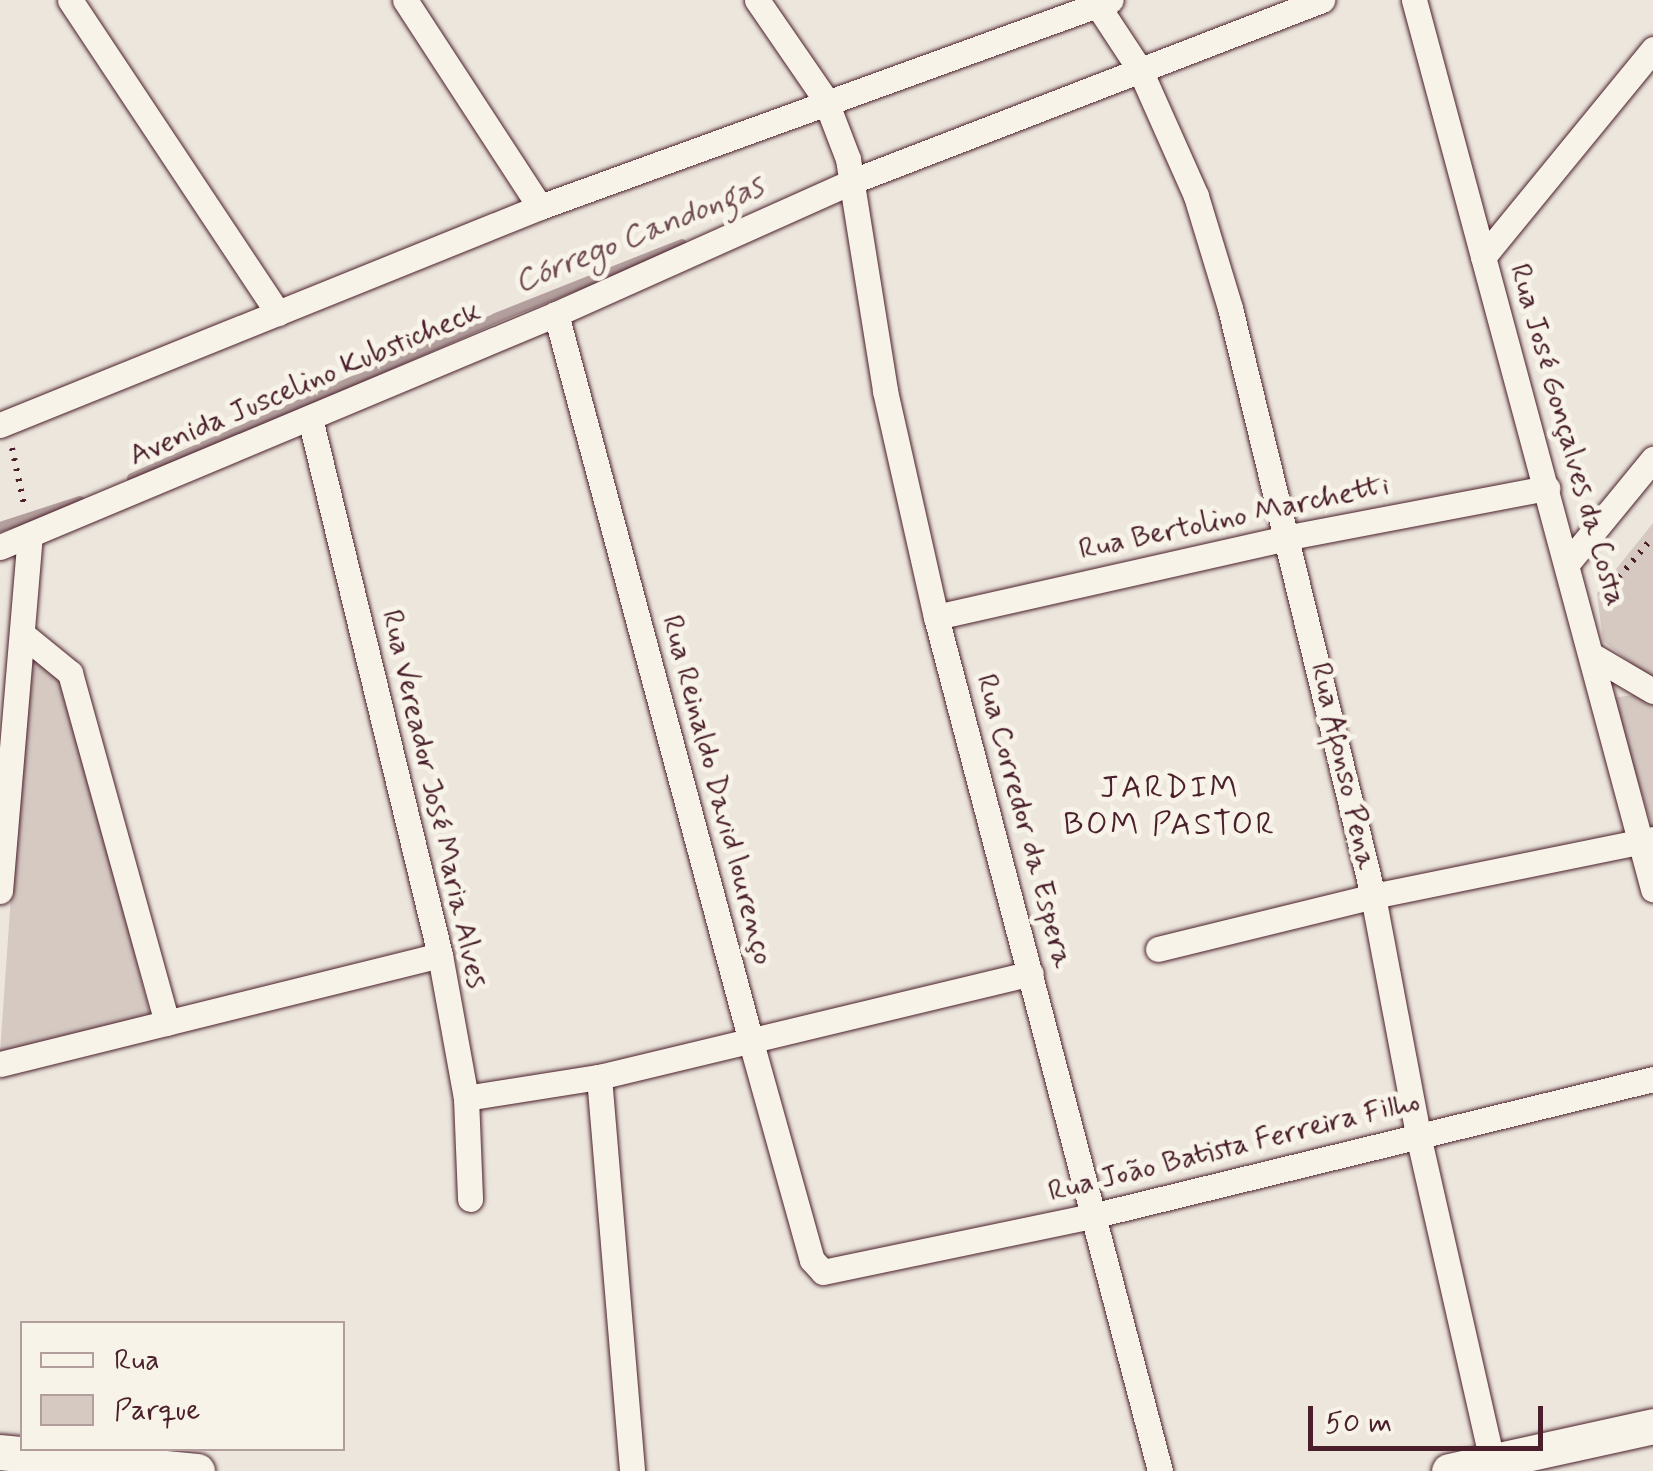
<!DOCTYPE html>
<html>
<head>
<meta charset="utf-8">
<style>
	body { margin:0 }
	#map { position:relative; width:1653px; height:1471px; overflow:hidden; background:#ece6dd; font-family:Mynerve,sans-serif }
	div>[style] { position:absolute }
	.green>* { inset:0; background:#d5c9c2 }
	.stream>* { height:10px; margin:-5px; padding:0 5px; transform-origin:5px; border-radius:5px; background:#b39f9d }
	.path>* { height:6px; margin-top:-3px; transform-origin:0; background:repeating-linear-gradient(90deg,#4a1f2b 0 2.5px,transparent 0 10.5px) }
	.roads { filter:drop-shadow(0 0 2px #4a1f2b) drop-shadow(0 0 2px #4a1f2b) }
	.street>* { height:25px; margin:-12.5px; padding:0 12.5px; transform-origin:12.5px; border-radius:12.5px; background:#f7f3e8 }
	.secondary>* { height:35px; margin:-17.5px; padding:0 17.5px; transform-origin:17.5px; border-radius:17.5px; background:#f7f3e8 }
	span { translate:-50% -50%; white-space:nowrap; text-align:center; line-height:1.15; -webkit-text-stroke:10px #f7f3e8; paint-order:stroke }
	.street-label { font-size:30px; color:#4a1f2b }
	.water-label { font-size:32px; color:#6f4c53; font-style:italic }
	.neighbourhood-label { font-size:32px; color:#4a1f2b; letter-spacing:2.5px }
	.legend { position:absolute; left:20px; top:1321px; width:325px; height:130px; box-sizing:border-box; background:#f7f3e8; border:2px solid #b29e9c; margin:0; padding:12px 18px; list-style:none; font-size:30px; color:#4a1f2b }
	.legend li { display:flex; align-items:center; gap:20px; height:50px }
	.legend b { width:50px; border:2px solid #b29e9c }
	.scale { position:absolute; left:1308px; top:1406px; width:235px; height:45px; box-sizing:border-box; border:5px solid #4a1f2b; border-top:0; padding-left:12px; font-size:30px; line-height:35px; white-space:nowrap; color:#4a1f2b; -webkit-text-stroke:8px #f7f3e8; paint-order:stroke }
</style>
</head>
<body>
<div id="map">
	<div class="green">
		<i style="clip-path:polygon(1653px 523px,1653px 680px,1603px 641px,1597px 593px)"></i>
		<i style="clip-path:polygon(29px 640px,61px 665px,150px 1014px,0 1053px)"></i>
		<i style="clip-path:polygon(1641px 694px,1653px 704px,1653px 829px,1611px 698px)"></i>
	</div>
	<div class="stream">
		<i style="left:132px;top:478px;width:398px;rotate:-23.7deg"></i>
		<i style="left:496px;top:318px;width:200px;rotate:-21.7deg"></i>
		<i style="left:0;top:527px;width:84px;rotate:-18deg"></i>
	</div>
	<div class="path">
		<i style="left:12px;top:448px;width:62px;rotate:78deg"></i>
		<i style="left:1619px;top:577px;width:52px;rotate:-49.6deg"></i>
	</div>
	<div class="roads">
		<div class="street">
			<i style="left:70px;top:0;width:376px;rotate:56.4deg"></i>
			<i style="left:405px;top:0;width:247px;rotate:56.9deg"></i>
			<i style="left:757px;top:0;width:120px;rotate:55.5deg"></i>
			<i style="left:825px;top:99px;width:64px;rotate:69deg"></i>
			<i style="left:848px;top:159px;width:235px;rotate:80.9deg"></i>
			<i style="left:885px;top:391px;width:232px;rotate:77.3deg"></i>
			<i style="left:936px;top:617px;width:883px;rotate:75.3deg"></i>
			<i style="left:1094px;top:0;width:84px;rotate:56.7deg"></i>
			<i style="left:1140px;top:70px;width:138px;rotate:66deg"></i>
			<i style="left:1196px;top:196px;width:117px;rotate:73.1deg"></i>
			<i style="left:1230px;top:308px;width:605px;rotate:76.33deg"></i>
			<i style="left:1373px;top:896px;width:243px;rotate:79.3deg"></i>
			<i style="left:1418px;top:1135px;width:335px;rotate:77.2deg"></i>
			<i style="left:1414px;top:0;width:921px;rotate:74.95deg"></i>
			<i style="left:1483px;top:257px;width:269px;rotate:-50.7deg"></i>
			<i style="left:556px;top:314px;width:754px;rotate:75deg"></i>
			<i style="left:751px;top:1042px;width:226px;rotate:74.4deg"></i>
			<i style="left:812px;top:1260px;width:16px;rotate:47deg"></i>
			<i style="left:823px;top:1272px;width:279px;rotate:-11.8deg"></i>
			<i style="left:1096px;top:1215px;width:573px;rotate:-13.72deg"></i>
			<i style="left:310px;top:418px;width:553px;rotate:76.39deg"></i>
			<i style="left:440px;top:955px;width:145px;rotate:79.7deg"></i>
			<i style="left:466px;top:1098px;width:101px;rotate:87.7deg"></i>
			<i style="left:0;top:425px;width:582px;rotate:-21.98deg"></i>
			<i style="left:540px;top:207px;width:607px;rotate:-19.93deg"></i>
			<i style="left:0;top:547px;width:603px;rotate:-22.74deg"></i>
			<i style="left:556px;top:314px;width:325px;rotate:-24.1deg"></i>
			<i style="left:853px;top:181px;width:503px;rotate:-21.1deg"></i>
			<i style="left:1570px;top:560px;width:131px;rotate:-50.6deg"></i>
			<i style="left:936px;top:617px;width:363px;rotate:-12.7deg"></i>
			<i style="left:1290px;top:537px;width:262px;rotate:-10.8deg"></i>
			<i style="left:26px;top:637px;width:57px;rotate:39.3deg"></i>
			<i style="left:70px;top:673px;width:363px;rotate:74.5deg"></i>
			<i style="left:1595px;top:657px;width:67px;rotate:30.4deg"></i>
			<i style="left:0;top:891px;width:357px;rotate:-85.2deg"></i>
			<i style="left:1158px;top:949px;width:221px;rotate:-13.8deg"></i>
			<i style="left:1373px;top:896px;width:286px;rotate:-11.5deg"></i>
			<i style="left:0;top:1064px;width:453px;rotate:-13.9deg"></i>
			<i style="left:599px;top:1077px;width:395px;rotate:85.2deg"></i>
			<i style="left:466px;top:1098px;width:135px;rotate:-9deg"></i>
			<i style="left:599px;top:1077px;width:444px;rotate:-13.5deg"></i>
		</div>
		<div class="secondary">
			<i style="left:0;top:1452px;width:198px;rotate:5.5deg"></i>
			<i style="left:1449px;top:1471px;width:209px;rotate:-12.4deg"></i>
		</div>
	</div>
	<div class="street-label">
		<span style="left:305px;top:384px;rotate:-23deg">Avenida Juscelino Kubsticheck</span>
		<span style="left:1567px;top:435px;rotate:74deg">Rua José Gonçalves da Costa</span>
		<span style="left:1234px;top:518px;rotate:-12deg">Rua Bertolino Marchetti</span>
		<span style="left:1343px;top:766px;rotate:77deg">Rua Afonso Pena</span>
		<span style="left:717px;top:790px;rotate:75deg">Rua Reinaldo David lourenço</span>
		<span style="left:434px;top:799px;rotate:77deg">Rua Vereador José Maria Alves</span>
		<span style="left:1024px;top:821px;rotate:75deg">Rua Corredor da Espera</span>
		<span style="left:1234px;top:1147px;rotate:-14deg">Rua João Batista Ferreira Filho</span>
	</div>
	<div class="water-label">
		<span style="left:639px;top:235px;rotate:-22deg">Córrego Candongas</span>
	</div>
	<div class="neighbourhood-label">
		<span style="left:1170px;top:807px">JARDIM<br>BOM PASTOR</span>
	</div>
	<ul class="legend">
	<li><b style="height:12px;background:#f7f3e8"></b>Rua</li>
	<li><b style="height:28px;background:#d5c9c2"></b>Parque</li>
	</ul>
	<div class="scale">50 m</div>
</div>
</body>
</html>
